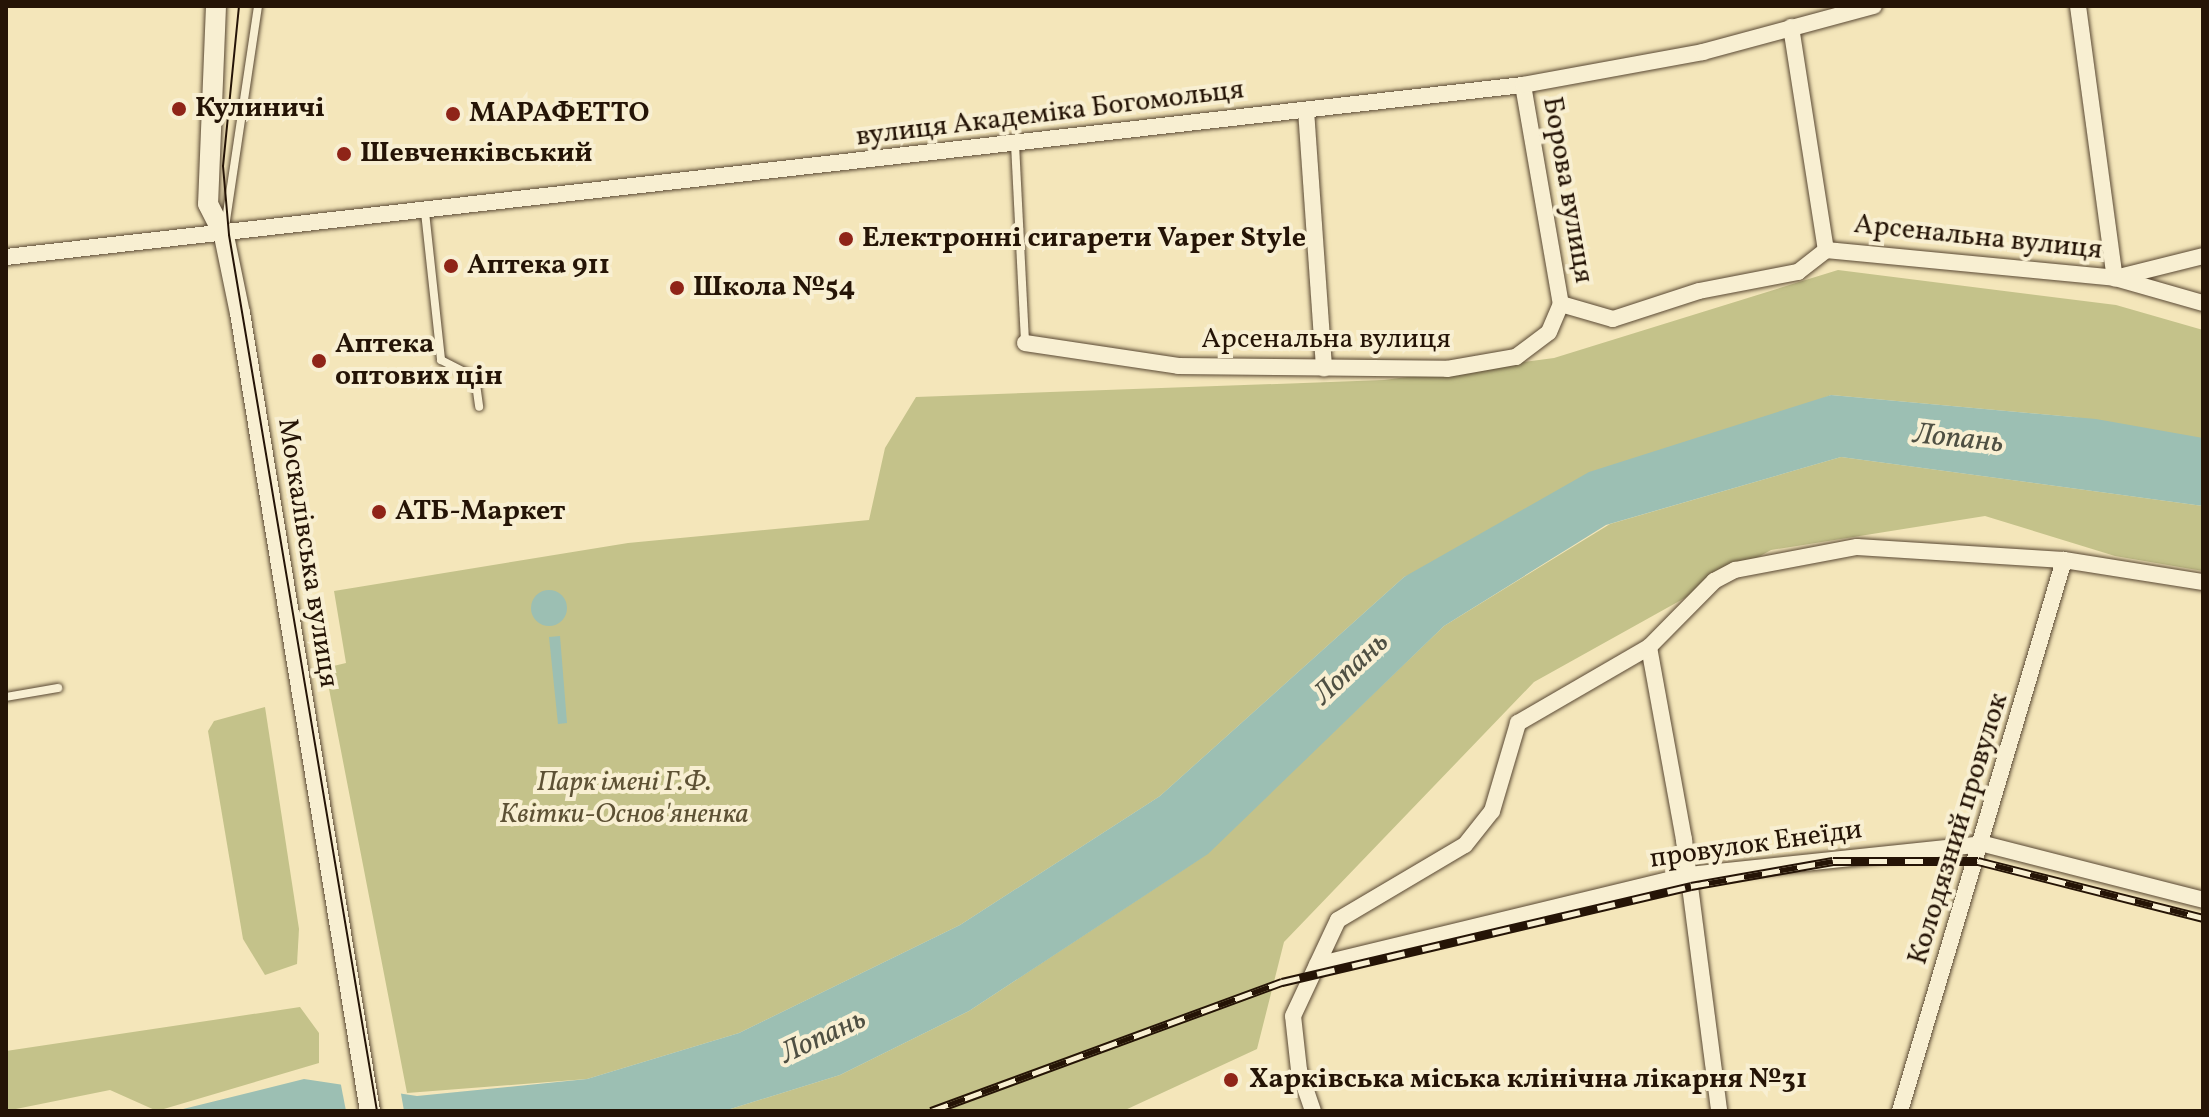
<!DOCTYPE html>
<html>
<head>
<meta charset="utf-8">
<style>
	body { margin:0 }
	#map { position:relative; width:2209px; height:1117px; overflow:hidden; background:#f4e6ba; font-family:Vollkorn,serif }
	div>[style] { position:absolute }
	.green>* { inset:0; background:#c4c28a }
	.water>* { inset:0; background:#9cbfb3 }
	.round { border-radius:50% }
	.pier>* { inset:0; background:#f4e6ba }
	.roads { filter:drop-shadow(0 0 2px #594833) drop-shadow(0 0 2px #594833) }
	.service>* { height:8px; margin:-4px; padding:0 4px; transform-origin:4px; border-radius:4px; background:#f8efd2 }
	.minor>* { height:16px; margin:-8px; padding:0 8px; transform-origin:8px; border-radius:8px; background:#f8efd2 }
	.tertiary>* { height:20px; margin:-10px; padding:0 10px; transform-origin:10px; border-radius:10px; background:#f8efd2 }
	.tram>* { height:2px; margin:-1px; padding:0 1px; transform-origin:1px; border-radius:1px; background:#251406 }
	.rail>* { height:9px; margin-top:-4.5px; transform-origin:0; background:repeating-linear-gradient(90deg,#f8efd2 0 18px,#251406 0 36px); box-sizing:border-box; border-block:2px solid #251406 }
	.dots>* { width:22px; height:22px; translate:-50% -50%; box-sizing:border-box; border:4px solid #f8efd2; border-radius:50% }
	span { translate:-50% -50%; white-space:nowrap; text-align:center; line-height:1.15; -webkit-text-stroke:8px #f8efd2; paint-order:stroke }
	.poi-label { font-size:28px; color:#251406; font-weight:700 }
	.left { translate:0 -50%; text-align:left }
	.street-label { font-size:28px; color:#251406 }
	.park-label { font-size:28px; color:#5d5134; font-style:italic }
	.water-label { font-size:30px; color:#4f5043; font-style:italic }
	.frame { position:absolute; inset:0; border:8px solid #251406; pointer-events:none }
</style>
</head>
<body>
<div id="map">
	<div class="green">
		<i style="clip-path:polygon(1838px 270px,2116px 305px,2203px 330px,2203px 439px,2073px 417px,1831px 395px,1404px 577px,1160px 796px,960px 925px,739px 1033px,587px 1079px,407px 1093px,325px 668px,346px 663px,334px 591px,628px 543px,869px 520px,885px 448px,916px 397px,1384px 380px,1554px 358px)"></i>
		<i style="clip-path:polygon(1841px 457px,2203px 506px,2203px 571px,2115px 556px,1985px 516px,1771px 550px,1534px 682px,1284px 942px,1257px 1049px,1123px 1111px,724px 1111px,840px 1075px,969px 1011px,1204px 856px,1444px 626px,1610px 524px)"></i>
		<i style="clip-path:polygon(265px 707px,299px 929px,297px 964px,265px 975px,243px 939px,208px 731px,214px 721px)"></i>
		<i style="clip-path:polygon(300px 1007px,319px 1033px,319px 1063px,157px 1111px,110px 1090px,6px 1111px,6px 1051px)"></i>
	</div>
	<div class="water">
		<i style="clip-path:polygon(1831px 395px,2096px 419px,2203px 438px,2203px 506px,1841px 457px,1606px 525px,1444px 626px,1208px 854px,969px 1011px,840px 1075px,724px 1111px,175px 1111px,304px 1079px,417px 1096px,587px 1079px,739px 1033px,960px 925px,1160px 796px,1404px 577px,1589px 472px)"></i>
		<i class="round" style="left:531px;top:590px;width:36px;height:36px"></i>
		<i style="clip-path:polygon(560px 636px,567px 723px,558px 724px,549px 637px)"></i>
	</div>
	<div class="pier">
		<i style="clip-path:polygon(340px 1080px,400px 1088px,404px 1111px,346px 1111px)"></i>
	</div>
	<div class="roads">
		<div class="service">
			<i style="left:1015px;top:144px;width:199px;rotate:87.1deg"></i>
			<i style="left:425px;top:212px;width:149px;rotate:83.8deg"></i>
			<i style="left:441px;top:360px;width:38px;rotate:27deg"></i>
			<i style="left:475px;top:377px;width:30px;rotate:82deg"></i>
			<i style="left:225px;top:227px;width:223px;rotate:-81.5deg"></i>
			<i style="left:6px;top:697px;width:53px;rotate:-9.8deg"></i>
		</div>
		<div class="minor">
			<i style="left:2078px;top:6px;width:275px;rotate:82.3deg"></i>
			<i style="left:2115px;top:278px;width:91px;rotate:15.9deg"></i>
			<i style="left:1791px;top:27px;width:226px;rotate:81.1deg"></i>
			<i style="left:1523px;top:85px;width:222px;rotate:80.2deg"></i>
			<i style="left:1306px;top:110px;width:259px;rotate:86deg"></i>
			<i style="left:6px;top:257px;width:1527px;rotate:-6.47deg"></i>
			<i style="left:1523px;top:85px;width:183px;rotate:-10.4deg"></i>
			<i style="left:1703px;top:52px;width:177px;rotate:-15.1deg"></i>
			<i style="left:1025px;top:343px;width:155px;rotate:8.5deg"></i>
			<i style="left:1178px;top:366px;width:269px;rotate:0.6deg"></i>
			<i style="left:1447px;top:369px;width:70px;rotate:-9.9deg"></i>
			<i style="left:1516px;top:357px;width:41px;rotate:-37.1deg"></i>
			<i style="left:1549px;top:332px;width:30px;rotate:-67deg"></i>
			<i style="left:1561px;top:304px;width:54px;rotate:16.1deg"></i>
			<i style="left:1613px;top:319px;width:90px;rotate:-18deg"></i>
			<i style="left:1699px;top:291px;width:101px;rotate:-10.9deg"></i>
			<i style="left:1798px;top:272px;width:36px;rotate:-38deg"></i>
			<i style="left:1826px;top:250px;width:290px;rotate:5.5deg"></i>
			<i style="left:2115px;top:278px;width:91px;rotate:-14deg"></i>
			<i style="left:1649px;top:647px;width:196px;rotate:79.7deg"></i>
			<i style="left:1684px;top:840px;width:273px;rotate:82.6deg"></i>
			<i style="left:1317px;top:965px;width:383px;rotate:-13.6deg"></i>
			<i style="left:1689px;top:875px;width:297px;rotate:-6deg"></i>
			<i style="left:1984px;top:844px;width:226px;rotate:14.3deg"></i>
			<i style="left:1313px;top:1111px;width:43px;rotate:-108.9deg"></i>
			<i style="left:1299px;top:1070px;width:54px;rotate:-96.3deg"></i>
			<i style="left:1293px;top:1016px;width:106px;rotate:-64.9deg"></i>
			<i style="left:1338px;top:920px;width:147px;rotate:-30.6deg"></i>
			<i style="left:1465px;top:845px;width:43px;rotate:-51.5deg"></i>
			<i style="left:1492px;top:811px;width:92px;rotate:-73.5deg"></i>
			<i style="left:1518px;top:723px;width:151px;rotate:-30.1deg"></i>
			<i style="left:1649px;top:647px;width:93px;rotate:-45.4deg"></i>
			<i style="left:1714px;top:581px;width:24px;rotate:-28deg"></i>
			<i style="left:1735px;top:570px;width:124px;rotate:-10.7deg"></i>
			<i style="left:1857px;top:547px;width:207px;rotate:3.6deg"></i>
			<i style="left:2064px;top:560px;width:141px;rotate:9deg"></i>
			<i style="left:1900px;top:1111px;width:575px;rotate:-73.42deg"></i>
		</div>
		<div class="tertiary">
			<i style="left:216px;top:6px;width:198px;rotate:92.3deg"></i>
			<i style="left:208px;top:204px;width:36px;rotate:63deg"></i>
			<i style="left:224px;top:236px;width:79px;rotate:78.3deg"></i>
			<i style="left:240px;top:313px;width:809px;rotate:80.75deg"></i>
		</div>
	</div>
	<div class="tram">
		<i style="left:239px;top:6px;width:161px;rotate:95.7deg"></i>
		<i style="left:223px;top:166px;width:69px;rotate:85deg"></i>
		<i style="left:229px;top:235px;width:888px;rotate:80.41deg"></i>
	</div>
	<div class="rail">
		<i style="left:931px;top:1111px;width:374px;rotate:-20.2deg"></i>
		<i style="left:1282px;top:982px;width:420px;rotate:-13.2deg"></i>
		<i style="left:1691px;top:886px;width:144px;rotate:-10deg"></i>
		<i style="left:1833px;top:861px;width:145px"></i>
		<i style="left:1978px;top:861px;width:232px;rotate:14.2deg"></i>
	</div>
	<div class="dots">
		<i style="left:179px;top:109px;background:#8f2418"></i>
		<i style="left:453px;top:114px;background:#8f2418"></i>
		<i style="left:344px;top:154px;background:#8f2418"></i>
		<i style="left:846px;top:239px;background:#8f2418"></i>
		<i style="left:451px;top:266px;background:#8f2418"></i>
		<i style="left:677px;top:288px;background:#8f2418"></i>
		<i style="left:319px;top:361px;background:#8f2418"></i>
		<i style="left:379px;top:512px;background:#8f2418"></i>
		<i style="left:1231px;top:1080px;background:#8f2418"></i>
	</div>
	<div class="poi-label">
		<span class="left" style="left:195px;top:109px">Кулиничі</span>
		<span class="left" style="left:469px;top:114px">МАРАФЕТТО</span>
		<span class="left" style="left:360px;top:154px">Шевченківський</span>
		<span class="left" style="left:862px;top:239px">Електронні сигарети Vaper Style</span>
		<span class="left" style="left:467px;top:266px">Аптека 911</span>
		<span class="left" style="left:693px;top:288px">Школа №54</span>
		<span class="left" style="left:335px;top:361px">Аптека<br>оптових цін</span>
		<span class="left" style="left:395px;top:512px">АТБ-Маркет</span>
		<span class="left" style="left:1249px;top:1080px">Харківська міська клінічна лікарня №31</span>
	</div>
	<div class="street-label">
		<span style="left:1050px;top:114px;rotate:-7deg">вулиця Академіка Богомольця</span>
		<span style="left:1567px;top:190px;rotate:80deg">Борова вулиця</span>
		<span style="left:1978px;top:238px;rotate:6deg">Арсенальна вулиця</span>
		<span style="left:1326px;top:340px">Арсенальна вулиця</span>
		<span style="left:307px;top:553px;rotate:81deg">Москалівська вулиця</span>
		<span style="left:1959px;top:829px;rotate:-73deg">Колодязний провулок</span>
		<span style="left:1756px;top:845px;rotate:-8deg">провулок Енеїди</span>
	</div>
	<div class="park-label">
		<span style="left:624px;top:799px">Парк імені Г.Ф.<br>Квітки-Основ'яненка</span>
	</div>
	<div class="water-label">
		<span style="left:1958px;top:439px;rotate:6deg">Лопань</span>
		<span style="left:1351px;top:669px;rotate:-43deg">Лопань</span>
		<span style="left:823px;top:1037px;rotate:-25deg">Лопань</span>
	</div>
	<div class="frame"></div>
</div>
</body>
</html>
